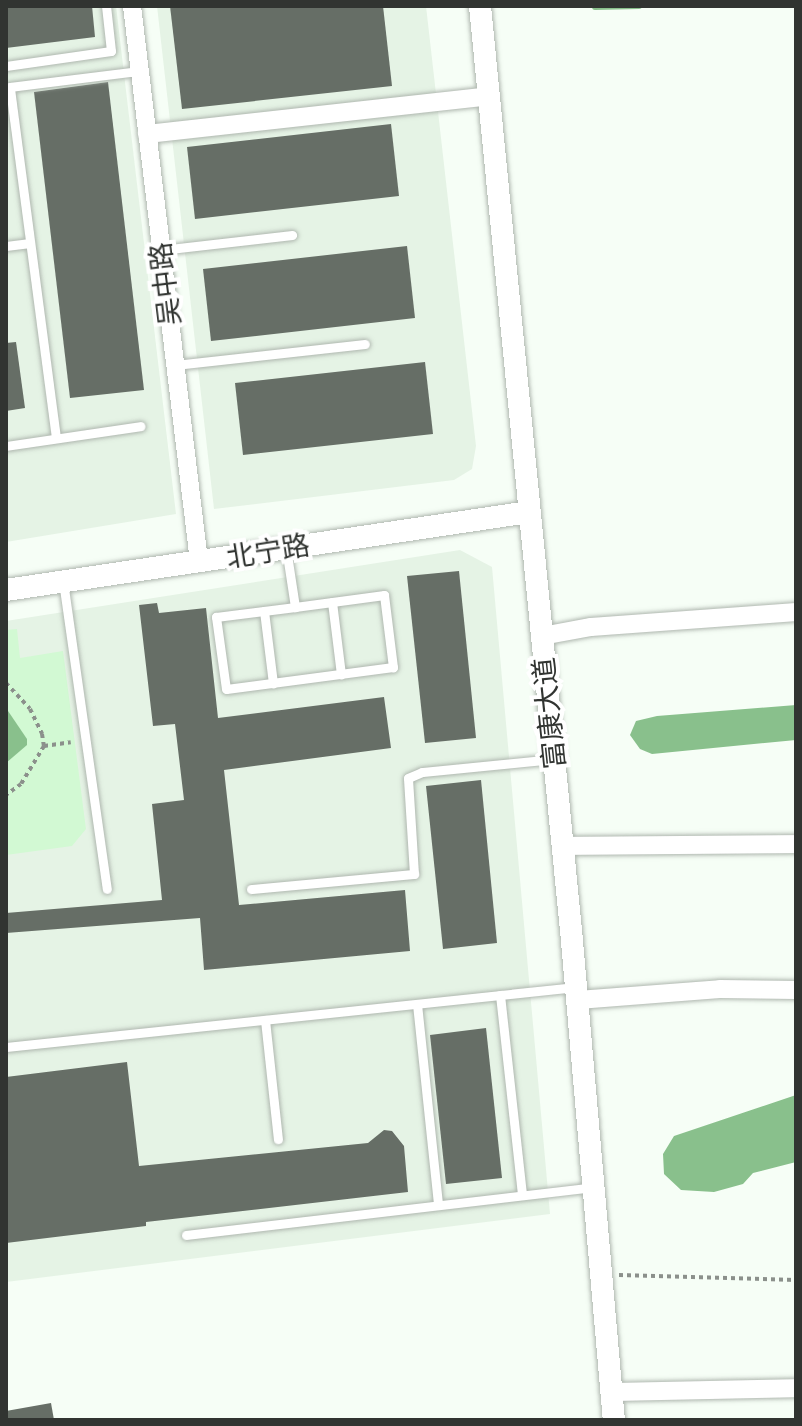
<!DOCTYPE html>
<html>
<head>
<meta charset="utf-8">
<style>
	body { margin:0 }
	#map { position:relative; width:802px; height:1426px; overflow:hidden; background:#f6fef6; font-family:Inter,"Noto Sans SC",sans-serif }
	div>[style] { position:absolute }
	.built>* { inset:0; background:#e5f3e5 }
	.green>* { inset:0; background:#d2f9d3 }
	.water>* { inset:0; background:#89c08c }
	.stream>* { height:6px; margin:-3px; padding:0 3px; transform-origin:3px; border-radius:3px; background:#89c08c }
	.building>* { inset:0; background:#666e66 }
	.path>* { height:4px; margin-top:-2px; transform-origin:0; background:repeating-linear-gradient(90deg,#8b908b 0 4px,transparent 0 8px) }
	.roads { filter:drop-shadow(0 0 2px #afb7af) drop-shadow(0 0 2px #afb7af) }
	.service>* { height:9px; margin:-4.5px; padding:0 4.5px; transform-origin:4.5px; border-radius:4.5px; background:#fff }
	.minor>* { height:18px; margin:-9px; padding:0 9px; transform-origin:9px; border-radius:9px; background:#fff }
	.tertiary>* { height:22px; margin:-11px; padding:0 11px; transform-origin:11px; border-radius:11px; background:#fff }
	span { translate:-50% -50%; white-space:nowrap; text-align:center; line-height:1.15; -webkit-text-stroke:8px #fff; paint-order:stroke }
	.street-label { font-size:28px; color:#313431 }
	.frame { position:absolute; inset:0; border:8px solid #313431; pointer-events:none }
</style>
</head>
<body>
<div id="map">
	<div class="built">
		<i style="clip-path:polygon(6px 6px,116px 6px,176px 514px,6px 542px)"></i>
		<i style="clip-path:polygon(157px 6px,426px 6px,476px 446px,472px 469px,454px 480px,214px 509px)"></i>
		<i style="clip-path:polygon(460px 550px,492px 567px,550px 1214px,6px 1282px,6px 621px)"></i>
	</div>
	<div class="green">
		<i style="clip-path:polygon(17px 629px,20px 658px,63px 651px,86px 829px,72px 846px,6px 855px,6px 630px)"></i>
	</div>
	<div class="water">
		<i style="clip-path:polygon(796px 705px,796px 740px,652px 754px,640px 749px,630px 735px,636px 721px,657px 716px)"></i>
		<i style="clip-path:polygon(6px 708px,27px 739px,27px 745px,6px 763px)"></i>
		<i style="clip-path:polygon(796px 1095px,796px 1162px,753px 1173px,743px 1184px,714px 1192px,681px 1190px,664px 1174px,663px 1154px,674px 1136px)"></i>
	</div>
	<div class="stream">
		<i style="left:595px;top:7px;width:44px;rotate:-1.3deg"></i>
	</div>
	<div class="building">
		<i style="clip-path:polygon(6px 6px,92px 6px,95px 37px,6px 48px)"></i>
		<i style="clip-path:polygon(170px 6px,383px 6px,392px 86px,182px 109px)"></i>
		<i style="clip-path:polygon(108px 82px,144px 390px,70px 398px,34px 92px)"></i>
		<i style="clip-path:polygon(391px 124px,399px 196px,195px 219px,187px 147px)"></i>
		<i style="clip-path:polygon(407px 246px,415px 318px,211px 341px,203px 269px)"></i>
		<i style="clip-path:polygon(16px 342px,25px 408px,6px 411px,6px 343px)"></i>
		<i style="clip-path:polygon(425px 362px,433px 434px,243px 455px,235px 383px)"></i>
		<i style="clip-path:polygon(459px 571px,476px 738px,425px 743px,407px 576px)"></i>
		<i style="clip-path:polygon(157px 603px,159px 613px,206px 608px,218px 718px,384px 697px,391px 748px,224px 770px,239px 905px,405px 890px,410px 951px,204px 970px,200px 918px,6px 933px,6px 913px,162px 900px,152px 804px,184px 800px,175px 724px,153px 726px,139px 605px)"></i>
		<i style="clip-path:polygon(481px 780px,497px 943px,443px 949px,426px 786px)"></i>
		<i style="clip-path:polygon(486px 1028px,502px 1178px,446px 1184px,430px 1035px)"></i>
		<i style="clip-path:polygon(127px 1062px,139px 1166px,368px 1143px,384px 1130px,392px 1131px,404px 1146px,408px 1192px,146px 1222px,146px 1226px,6px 1243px,6px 1077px)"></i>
		<i style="clip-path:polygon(51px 1403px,54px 1420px,6px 1420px,6px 1411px)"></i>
	</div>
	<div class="path">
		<i style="left:6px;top:683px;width:35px;rotate:47deg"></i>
		<i style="left:30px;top:709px;width:28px;rotate:64deg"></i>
		<i style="left:42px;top:734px;width:12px;rotate:81deg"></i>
		<i style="left:44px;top:746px;width:44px;rotate:121.2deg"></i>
		<i style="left:21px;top:784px;width:19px;rotate:144deg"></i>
		<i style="left:44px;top:746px;width:27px;rotate:-8deg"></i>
		<i style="left:619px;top:1275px;width:177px;rotate:1.6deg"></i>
	</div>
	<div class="roads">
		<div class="service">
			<i style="left:6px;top:66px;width:106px;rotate:-8.1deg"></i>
			<i style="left:111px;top:51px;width:45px;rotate:-96.3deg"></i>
			<i style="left:6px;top:246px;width:24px;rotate:-7deg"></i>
			<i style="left:161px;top:250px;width:132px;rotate:-6.5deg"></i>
			<i style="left:175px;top:365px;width:191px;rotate:-6.3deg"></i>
			<i style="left:56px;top:438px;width:354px;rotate:-97.5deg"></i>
			<i style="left:10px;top:87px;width:130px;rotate:-7.1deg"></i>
			<i style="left:6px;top:446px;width:136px;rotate:-8.4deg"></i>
			<i style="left:286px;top:548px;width:60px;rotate:81.3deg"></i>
			<i style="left:295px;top:607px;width:90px;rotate:-7.7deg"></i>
			<i style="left:384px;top:595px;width:73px;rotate:82.9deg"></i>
			<i style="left:393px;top:667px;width:168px;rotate:172.5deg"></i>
			<i style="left:226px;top:689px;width:73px;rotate:-97.9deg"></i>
			<i style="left:216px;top:617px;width:80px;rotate:-7.2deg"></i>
			<i style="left:63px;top:581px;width:311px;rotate:81.9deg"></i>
			<i style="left:332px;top:602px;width:73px;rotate:82.9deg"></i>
			<i style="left:264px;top:611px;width:73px;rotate:82.9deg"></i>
			<i style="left:251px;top:889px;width:164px;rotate:-5.3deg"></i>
			<i style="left:414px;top:874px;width:96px;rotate:-93.6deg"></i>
			<i style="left:408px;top:778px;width:15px;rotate:-23deg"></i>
			<i style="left:422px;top:772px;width:133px;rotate:-5.6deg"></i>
			<i style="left:500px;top:995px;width:201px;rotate:83.7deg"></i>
			<i style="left:417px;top:1004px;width:202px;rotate:84deg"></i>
			<i style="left:265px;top:1020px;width:120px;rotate:83.8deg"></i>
			<i style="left:6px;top:1047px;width:573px;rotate:-6.01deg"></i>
			<i style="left:186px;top:1235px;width:410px;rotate:-6.7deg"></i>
		</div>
		<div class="minor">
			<i style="left:132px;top:6px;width:559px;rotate:83.12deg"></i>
			<i style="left:147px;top:134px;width:344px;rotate:-6.3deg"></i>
			<i style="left:542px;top:636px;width:50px;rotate:-10.4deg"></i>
			<i style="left:591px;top:627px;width:206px;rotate:-4.2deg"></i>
			<i style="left:563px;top:846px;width:233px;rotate:-0.5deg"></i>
			<i style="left:578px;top:1000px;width:142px;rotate:-4.4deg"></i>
			<i style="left:720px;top:989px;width:76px;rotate:0.8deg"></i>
			<i style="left:611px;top:1392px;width:185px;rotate:-1.2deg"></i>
		</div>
		<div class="tertiary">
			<i style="left:480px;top:6px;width:928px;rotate:84.38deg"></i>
			<i style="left:571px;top:930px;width:492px;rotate:85deg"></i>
			<i style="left:6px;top:590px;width:529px;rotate:-8.48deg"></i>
		</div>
	</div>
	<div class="street-label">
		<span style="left:165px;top:284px;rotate:-97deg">吴中路</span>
		<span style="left:268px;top:551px;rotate:-9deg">北宁路</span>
		<span style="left:549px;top:713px;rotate:-96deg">富康大道</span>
	</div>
	<div class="frame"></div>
</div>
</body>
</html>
